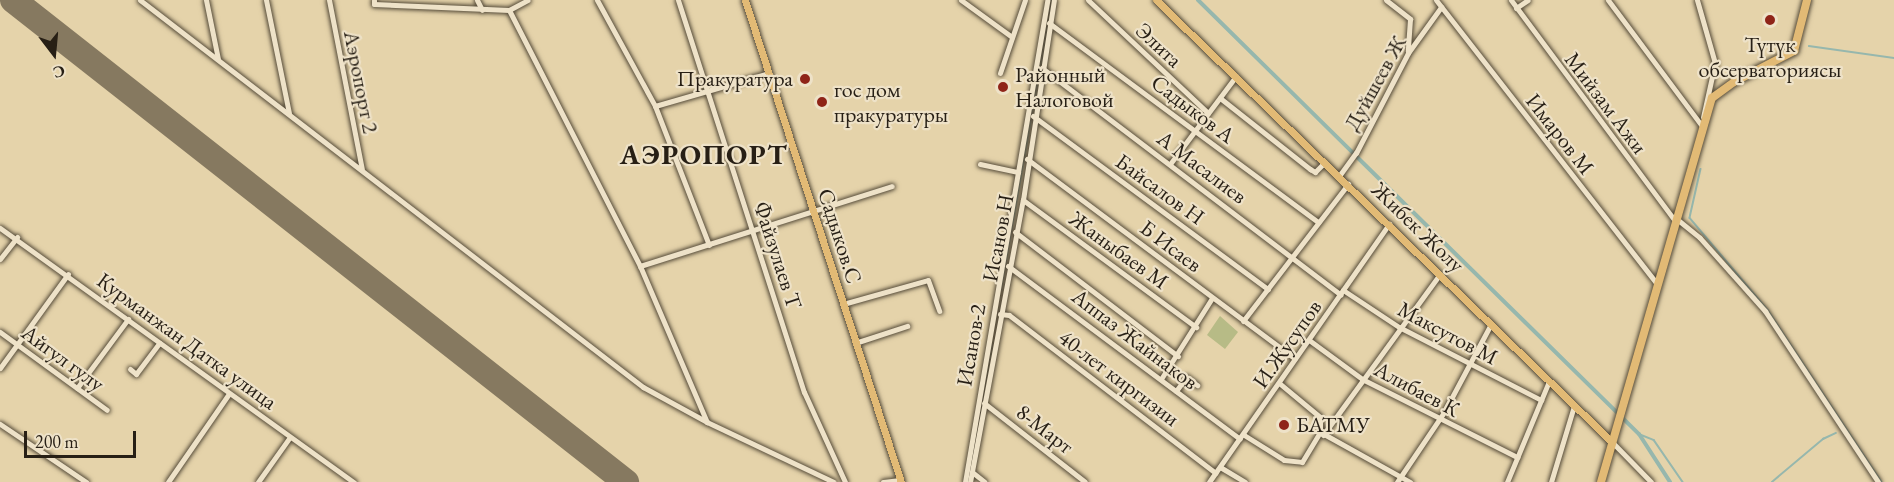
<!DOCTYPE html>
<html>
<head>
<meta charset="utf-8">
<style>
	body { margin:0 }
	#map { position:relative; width:1894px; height:482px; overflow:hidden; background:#e5d3aa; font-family:"EB Garamond",serif }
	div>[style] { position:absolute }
	.green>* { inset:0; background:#b7bb86 }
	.stream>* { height:1.5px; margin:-0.75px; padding:0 0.75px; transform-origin:0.75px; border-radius:0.75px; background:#96b7ad }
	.canal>* { height:4px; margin:-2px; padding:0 2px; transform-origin:2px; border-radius:2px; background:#96b7ad }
	.runway>* { height:26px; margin:-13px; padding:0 13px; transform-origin:13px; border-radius:13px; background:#867960 }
	.roads { filter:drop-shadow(0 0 2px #564c3a) drop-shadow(0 0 2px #564c3a) }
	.minor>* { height:5px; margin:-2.5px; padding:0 2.5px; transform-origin:2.5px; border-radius:2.5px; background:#eee2c8 }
	.major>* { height:7px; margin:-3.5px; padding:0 3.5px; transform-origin:3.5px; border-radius:3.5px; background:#e2ba75 }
	.highway>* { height:8px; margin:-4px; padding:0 4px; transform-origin:4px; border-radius:4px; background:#e2ba75 }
	.dots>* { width:16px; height:16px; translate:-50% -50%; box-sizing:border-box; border:3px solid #eee2c8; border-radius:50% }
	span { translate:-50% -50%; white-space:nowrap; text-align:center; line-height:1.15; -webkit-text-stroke:4.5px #eee2c8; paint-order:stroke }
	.poi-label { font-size:22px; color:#271f15 }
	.left { translate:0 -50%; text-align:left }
	.right { translate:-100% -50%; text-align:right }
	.street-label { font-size:22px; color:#271f15 }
	.district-label { font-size:28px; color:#271f15; font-weight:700; letter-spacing:1.5px }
	.north { position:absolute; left:24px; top:24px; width:60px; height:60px; -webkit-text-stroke:4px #eee2c8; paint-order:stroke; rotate:164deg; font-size:16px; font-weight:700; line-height:24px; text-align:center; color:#271f15 }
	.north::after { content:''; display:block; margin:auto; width:21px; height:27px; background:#271f15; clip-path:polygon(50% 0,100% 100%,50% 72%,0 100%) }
	.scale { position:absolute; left:24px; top:431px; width:112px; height:27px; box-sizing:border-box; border:3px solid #271f15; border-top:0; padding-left:8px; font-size:18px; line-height:21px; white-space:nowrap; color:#271f15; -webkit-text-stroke:4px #eee2c8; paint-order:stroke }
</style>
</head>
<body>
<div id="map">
	<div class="green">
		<i style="clip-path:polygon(1220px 316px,1238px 332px,1225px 349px,1207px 335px)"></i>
	</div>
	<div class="stream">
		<i style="left:1809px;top:46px;width:86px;rotate:8deg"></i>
		<i style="left:1701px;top:169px;width:50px;rotate:102.7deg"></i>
		<i style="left:1690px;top:218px;width:121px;rotate:49.7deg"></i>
		<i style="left:1768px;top:310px;width:206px;rotate:56.5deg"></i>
		<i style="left:1639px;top:434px;width:16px;rotate:22deg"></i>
		<i style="left:1654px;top:440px;width:51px;rotate:55.4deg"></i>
		<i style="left:1772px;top:482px;width:67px;rotate:-40.1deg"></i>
		<i style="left:1823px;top:439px;width:14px;rotate:-25deg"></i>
	</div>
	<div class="canal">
		<i style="left:1198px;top:0;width:218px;rotate:44.6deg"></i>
		<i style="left:1357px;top:157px;width:395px;rotate:44.5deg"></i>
		<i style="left:1639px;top:434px;width:57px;rotate:57.1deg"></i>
		<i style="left:1000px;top:289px;width:293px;rotate:-80deg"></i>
		<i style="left:984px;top:383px;width:38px;rotate:-79deg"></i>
	</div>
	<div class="runway">
		<i style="left:13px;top:0;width:780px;rotate:38.18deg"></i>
	</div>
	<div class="roads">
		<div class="minor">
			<i style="left:140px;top:0;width:635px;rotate:37.57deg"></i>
			<i style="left:643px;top:387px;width:73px;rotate:28.7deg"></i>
			<i style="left:206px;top:0;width:60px;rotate:78.5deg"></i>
			<i style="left:266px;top:0;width:115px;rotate:78.5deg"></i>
			<i style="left:329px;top:0;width:172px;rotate:79deg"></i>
			<i style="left:374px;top:0;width:4px;rotate:90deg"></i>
			<i style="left:374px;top:4px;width:135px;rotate:2.5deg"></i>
			<i style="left:509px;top:10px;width:288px;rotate:62.9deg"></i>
			<i style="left:640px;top:266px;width:170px;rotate:66.8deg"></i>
			<i style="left:707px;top:422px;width:140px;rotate:25.3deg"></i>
			<i style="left:477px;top:0;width:11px;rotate:63deg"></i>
			<i style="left:597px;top:0;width:121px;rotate:61.3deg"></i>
			<i style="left:655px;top:106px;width:119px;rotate:-16.1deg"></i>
			<i style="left:678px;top:0;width:412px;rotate:72.2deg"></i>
			<i style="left:804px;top:392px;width:99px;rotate:65.5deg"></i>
			<i style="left:961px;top:0;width:63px;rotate:36deg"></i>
			<i style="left:1088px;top:0;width:165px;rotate:43.3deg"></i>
			<i style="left:1386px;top:0;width:31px;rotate:38deg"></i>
			<i style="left:1410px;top:19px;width:32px;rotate:94deg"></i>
			<i style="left:1436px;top:0;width:361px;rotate:52.1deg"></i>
			<i style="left:1511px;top:0;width:277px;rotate:53.4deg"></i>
			<i style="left:1608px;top:0;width:157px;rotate:53.3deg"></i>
			<i style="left:1697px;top:0;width:66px;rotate:74.1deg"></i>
			<i style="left:1715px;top:63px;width:55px;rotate:102.5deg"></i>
			<i style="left:1516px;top:8px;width:14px;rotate:-34deg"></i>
			<i style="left:509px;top:10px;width:21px;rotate:-28deg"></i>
			<i style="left:1049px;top:23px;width:335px;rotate:36.5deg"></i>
			<i style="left:1042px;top:68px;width:375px;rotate:37.2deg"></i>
			<i style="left:1000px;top:73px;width:77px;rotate:-71.1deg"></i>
			<i style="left:1220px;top:98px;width:115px;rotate:38.3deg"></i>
			<i style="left:1310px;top:169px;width:6px;rotate:31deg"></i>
			<i style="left:1315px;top:172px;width:14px;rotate:-45deg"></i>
			<i style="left:655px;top:106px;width:149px;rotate:68.8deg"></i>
			<i style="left:1033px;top:116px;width:292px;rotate:36.4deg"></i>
			<i style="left:1027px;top:159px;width:334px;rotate:36.7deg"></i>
			<i style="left:980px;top:164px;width:39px;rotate:12deg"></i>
			<i style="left:1170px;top:164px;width:110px;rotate:-53.1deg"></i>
			<i style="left:1339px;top:176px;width:29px;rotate:-54deg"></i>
			<i style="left:1356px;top:153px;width:113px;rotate:-62.5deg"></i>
			<i style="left:1408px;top:53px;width:57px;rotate:-54.3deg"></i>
			<i style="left:1023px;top:200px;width:215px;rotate:36.3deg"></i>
			<i style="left:1678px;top:220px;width:28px;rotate:39deg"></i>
			<i style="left:1700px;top:238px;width:98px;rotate:48.3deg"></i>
			<i style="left:1765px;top:311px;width:205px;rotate:56.5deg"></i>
			<i style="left:0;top:228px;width:436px;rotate:35.7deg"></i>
			<i style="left:1015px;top:232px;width:205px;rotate:37.3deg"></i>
			<i style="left:0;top:259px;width:28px;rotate:-52deg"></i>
			<i style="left:640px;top:266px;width:264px;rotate:-17.6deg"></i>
			<i style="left:1008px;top:266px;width:289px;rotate:36.7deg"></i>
			<i style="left:1343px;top:290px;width:67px;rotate:33.5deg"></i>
			<i style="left:1399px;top:327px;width:160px;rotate:27.2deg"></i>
			<i style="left:843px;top:304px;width:88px;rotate:-15.8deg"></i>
			<i style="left:928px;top:280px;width:33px;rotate:70deg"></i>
			<i style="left:1000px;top:314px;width:9px;rotate:6deg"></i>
			<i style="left:1009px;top:315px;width:260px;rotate:37.4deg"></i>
			<i style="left:1243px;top:321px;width:173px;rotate:-52.5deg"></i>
			<i style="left:0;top:332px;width:132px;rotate:36.1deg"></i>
			<i style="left:1309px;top:340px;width:66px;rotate:36.3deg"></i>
			<i style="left:1362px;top:379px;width:174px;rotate:26.7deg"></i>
			<i style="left:855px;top:343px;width:55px;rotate:-18.1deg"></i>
			<i style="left:0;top:368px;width:116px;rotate:-54.1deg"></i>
			<i style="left:130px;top:369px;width:8px;rotate:40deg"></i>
			<i style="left:136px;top:374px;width:39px;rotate:-53deg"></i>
			<i style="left:1161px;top:379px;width:96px;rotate:-57.8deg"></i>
			<i style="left:77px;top:388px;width:86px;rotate:-53.5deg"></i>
			<i style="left:1176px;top:391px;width:17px;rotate:-54deg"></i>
			<i style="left:1186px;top:377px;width:14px;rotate:36deg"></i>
			<i style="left:984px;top:403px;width:128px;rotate:38deg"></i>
			<i style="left:0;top:424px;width:104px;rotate:34deg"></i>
			<i style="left:1322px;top:433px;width:101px;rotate:29.1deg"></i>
			<i style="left:1244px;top:435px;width:47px;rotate:32deg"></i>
			<i style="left:1284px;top:460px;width:18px;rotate:6deg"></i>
			<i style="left:1302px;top:462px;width:35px;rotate:-59deg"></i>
			<i style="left:1320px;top:432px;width:15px;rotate:-90deg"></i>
			<i style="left:1320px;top:417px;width:53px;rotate:-140.3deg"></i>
			<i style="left:1323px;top:435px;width:199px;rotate:-54deg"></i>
			<i style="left:1612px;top:442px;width:56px;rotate:45.7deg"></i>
			<i style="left:1220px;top:467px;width:29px;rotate:31deg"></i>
			<i style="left:972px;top:472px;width:16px;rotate:38deg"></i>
			<i style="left:168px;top:482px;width:106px;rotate:-55.4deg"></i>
			<i style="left:258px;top:482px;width:55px;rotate:-54.6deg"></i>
			<i style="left:883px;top:482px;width:17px;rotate:-7deg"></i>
			<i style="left:965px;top:482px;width:489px;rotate:-80.3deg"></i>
			<i style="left:970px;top:482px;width:287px;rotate:-79.4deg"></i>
			<i style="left:1023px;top:200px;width:202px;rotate:-81.2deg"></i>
			<i style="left:1209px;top:482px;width:315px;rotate:-55.1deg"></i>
			<i style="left:1397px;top:482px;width:84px;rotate:-56.1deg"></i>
			<i style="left:1444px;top:412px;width:100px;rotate:-61.9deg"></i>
			<i style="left:1507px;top:482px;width:109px;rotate:-67.4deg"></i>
			<i style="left:1551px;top:482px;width:79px;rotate:-73.2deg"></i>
		</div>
		<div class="major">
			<i style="left:745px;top:0;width:507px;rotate:72.07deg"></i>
			<i style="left:1156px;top:0;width:635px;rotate:44.11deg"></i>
		</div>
		<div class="highway">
			<i style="left:1601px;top:482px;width:400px;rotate:-73.9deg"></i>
			<i style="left:1712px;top:98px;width:27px;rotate:-36deg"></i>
			<i style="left:1734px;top:82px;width:68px;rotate:-27.3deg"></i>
			<i style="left:1794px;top:51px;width:53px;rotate:-75.7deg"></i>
		</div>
	</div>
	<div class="dots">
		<i style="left:1770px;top:20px;background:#8f2418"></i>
		<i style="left:805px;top:79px;background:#8f2418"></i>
		<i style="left:1003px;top:87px;background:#8f2418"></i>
		<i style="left:822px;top:102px;background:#8f2418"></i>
		<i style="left:1284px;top:425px;background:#8f2418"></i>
	</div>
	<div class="poi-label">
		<span style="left:1770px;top:57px">Түтүк<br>обсерваториясы</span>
		<span class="left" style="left:1015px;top:87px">Районный<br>Налоговой</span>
		<span class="right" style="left:793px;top:79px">Пракуратура</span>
		<span class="left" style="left:834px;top:102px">гос дом<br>пракуратуры</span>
		<span class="left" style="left:1296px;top:425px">БАТМУ</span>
	</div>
	<div class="street-label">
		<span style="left:1159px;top:45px;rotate:43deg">Элита</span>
		<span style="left:361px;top:82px;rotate:79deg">Аэропорт 2</span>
		<span style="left:1375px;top:83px;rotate:-61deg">Дуйшеев Ж</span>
		<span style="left:1606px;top:103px;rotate:53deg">Мийзам Ажи</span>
		<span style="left:1193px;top:109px;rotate:37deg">Садыков А</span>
		<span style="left:1560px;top:134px;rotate:52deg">Имаров М</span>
		<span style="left:1202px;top:167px;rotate:37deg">А Масалиев</span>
		<span style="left:1160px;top:189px;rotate:36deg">Байсалов Н</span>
		<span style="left:1418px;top:227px;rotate:44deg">Жибек Жолу</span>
		<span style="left:840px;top:236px;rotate:72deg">Садыков.С</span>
		<span style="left:998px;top:238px;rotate:-79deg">Исанов Н</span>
		<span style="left:1171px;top:246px;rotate:37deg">Б Исаев</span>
		<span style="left:1119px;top:250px;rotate:36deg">Жаныбаев М</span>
		<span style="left:778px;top:255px;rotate:72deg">Файзулаев Т</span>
		<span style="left:1448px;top:333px;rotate:28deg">Максутов М</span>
		<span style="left:1135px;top:339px;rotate:37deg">Аппаз Жайнаков</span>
		<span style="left:187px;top:341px;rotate:36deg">Курманжан Датка улица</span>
		<span style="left:1287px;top:344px;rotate:-55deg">И.Жусупов</span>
		<span style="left:971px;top:345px;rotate:-80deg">Исанов-2</span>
		<span style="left:63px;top:358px;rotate:36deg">Айгул гулу</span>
		<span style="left:1119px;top:378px;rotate:37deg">40-лет киргизии</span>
		<span style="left:1417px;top:389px;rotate:28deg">Алибаев К</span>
		<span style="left:1045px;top:429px;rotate:38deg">8-Март</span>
	</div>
	<div class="district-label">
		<span style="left:704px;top:154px">АЭРОПОРТ</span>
	</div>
	<div class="north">С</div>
	<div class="scale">200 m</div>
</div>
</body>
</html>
